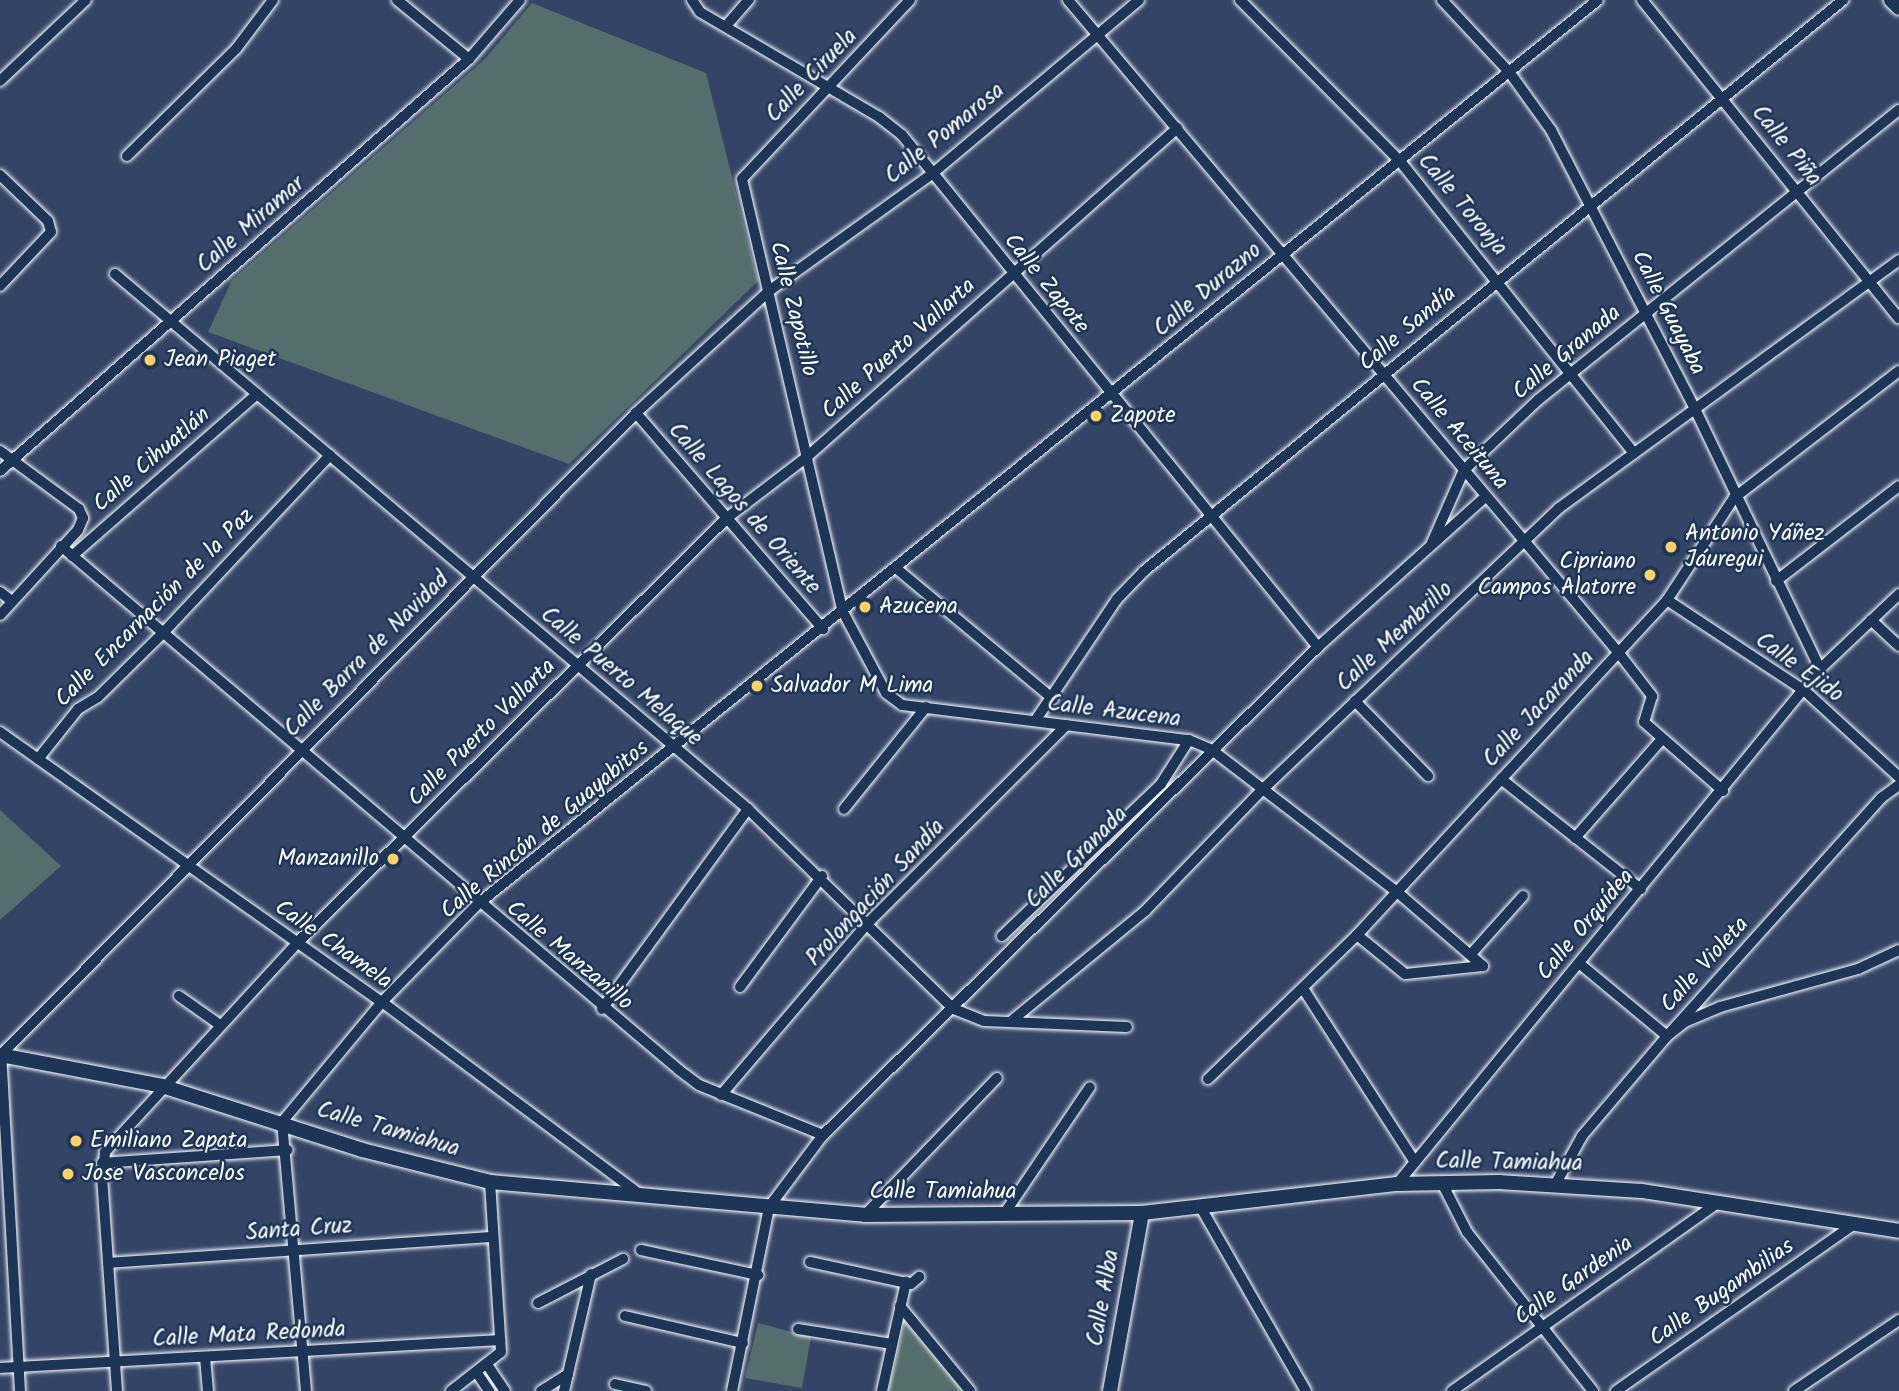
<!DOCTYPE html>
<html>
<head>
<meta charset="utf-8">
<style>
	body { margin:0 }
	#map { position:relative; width:1899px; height:1391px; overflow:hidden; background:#346; font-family:Kalam,sans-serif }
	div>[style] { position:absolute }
	.green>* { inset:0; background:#536e6c }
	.roads { filter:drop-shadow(0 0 2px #fff) drop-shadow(0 0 2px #fff) }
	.street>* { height:10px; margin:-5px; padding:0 5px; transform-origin:5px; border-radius:5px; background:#1d3557 }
	.secondary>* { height:14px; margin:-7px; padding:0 7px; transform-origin:7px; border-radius:7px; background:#1d3557 }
	.dots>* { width:19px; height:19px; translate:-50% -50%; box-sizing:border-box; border:4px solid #1d3557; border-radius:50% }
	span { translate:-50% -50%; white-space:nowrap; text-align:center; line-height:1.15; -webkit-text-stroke:5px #1d3557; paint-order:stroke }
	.street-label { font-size:23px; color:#fff }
	.poi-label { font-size:23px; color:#fff }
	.left { translate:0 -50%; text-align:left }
	.right { translate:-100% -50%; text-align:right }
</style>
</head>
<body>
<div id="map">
	<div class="green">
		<i style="clip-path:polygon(532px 3px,706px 73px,758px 281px,569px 464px,208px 332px,232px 280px,485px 59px)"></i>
		<i style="clip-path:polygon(0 810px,61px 866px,0 920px)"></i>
		<i style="clip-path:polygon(905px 1322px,963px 1391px,888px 1391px)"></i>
		<i style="clip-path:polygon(758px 1323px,811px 1337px,802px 1388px,745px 1378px)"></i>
	</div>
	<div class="roads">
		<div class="street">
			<i style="left:397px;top:0;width:93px;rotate:39.3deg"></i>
			<i style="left:692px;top:0;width:14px;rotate:56deg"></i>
			<i style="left:700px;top:12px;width:208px;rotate:30.4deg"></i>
			<i style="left:879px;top:117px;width:29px;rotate:38deg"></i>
			<i style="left:902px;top:135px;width:660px;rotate:50.91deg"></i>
			<i style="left:910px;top:0;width:245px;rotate:133.2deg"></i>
			<i style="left:742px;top:179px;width:445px;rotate:76.9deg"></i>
			<i style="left:843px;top:612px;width:92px;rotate:62deg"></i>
			<i style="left:886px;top:693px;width:20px;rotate:37deg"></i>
			<i style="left:902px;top:705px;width:289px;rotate:7deg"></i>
			<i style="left:1189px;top:740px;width:25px;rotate:23deg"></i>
			<i style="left:1212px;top:750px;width:232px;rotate:37.5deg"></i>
			<i style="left:1396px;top:891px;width:115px;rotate:40.8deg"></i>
			<i style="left:1483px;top:966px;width:78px;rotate:174.1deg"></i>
			<i style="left:1405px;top:974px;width:62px;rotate:-140.9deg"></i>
			<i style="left:1068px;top:0;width:853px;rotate:49.85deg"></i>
			<i style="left:1618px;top:652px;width:56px;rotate:52.3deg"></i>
			<i style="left:1652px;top:696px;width:27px;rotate:107deg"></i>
			<i style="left:1644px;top:722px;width:105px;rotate:41.1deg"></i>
			<i style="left:1240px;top:0;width:226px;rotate:45.2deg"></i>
			<i style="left:1399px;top:160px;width:376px;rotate:51.3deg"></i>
			<i style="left:1442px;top:0;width:100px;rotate:47deg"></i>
			<i style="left:1510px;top:73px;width:70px;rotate:54.3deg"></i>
			<i style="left:1551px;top:130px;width:314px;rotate:62.7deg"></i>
			<i style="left:1695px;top:409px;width:288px;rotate:64.3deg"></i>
			<i style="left:1642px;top:0;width:409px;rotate:51.1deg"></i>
			<i style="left:726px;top:26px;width:35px;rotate:-49deg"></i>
			<i style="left:0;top:81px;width:118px;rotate:-43.3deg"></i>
			<i style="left:127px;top:156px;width:153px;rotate:-44.5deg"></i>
			<i style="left:236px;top:49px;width:61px;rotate:-52.9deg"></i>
			<i style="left:0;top:175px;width:66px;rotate:43.8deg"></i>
			<i style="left:48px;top:221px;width:11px;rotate:75deg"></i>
			<i style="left:51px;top:232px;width:74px;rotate:133.4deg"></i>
			<i style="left:115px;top:274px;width:829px;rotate:40.2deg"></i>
			<i style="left:748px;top:809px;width:287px;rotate:44.2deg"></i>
			<i style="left:954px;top:1009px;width:32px;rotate:22deg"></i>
			<i style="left:984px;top:1021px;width:143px;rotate:2.4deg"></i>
			<i style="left:636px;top:413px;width:286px;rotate:49.1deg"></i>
			<i style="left:0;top:451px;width:98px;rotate:36.3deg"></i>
			<i style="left:79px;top:509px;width:10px;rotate:66deg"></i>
			<i style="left:83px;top:518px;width:13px;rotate:113deg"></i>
			<i style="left:78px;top:530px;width:115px;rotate:132.5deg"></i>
			<i style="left:0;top:471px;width:624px;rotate:-41.3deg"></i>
			<i style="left:469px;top:59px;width:78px;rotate:-49.2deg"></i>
			<i style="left:1431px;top:545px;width:82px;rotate:-66.3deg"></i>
			<i style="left:1464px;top:470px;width:102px;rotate:-43.4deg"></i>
			<i style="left:1538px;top:400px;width:463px;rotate:-38.8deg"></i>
			<i style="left:61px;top:546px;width:810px;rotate:40.29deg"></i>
			<i style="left:679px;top:1070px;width:25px;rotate:37deg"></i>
			<i style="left:699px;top:1085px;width:134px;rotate:22deg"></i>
			<i style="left:72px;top:556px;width:246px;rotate:-41.2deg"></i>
			<i style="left:897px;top:569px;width:203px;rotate:39.8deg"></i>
			<i style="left:1776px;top:581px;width:155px;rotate:-37.7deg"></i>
			<i style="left:0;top:592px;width:15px;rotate:37deg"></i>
			<i style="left:1667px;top:600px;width:165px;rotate:33.4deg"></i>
			<i style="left:1805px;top:691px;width:127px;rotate:42.5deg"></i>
			<i style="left:1871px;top:620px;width:38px;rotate:43deg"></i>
			<i style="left:1355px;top:701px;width:105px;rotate:45.8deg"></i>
			<i style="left:1035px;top:721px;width:147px;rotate:-56.1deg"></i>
			<i style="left:1117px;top:599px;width:39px;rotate:-46deg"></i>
			<i style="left:1144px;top:571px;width:903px;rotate:-39.24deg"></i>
			<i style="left:0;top:732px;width:468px;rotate:35.3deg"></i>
			<i style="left:382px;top:1002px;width:322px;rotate:36.7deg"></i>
			<i style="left:38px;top:759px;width:64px;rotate:-51.3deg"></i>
			<i style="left:78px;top:709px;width:23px;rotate:-31deg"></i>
			<i style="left:98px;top:697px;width:91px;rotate:-44.6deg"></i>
			<i style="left:163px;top:633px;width:244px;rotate:-46.8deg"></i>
			<i style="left:1501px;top:779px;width:178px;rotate:38.2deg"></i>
			<i style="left:844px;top:809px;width:131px;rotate:-51.2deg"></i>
			<i style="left:1575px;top:838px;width:130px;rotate:-48.7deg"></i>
			<i style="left:1002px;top:936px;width:220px;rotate:-43.7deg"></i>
			<i style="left:1161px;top:784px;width:52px;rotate:-57.5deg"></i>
			<i style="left:1471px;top:954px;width:78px;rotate:-48.1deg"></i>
			<i style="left:1580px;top:964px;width:113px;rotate:39.6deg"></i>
			<i style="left:1667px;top:1036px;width:23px;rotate:-38deg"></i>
			<i style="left:1685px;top:1022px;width:38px;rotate:-23deg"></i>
			<i style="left:1720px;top:1007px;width:143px;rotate:-15.4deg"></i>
			<i style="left:1858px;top:969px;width:45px;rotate:-24.9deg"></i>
			<i style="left:740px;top:987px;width:138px;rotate:-53.5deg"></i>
			<i style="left:1304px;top:990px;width:205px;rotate:57.2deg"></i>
			<i style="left:179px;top:996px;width:50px;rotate:35.3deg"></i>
			<i style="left:602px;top:1009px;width:248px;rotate:-53.9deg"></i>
			<i style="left:1010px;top:1022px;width:175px;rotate:-39.4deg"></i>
			<i style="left:1145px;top:911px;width:170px;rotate:-46deg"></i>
			<i style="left:1263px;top:789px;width:408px;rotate:-43.5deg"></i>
			<i style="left:1559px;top:508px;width:421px;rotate:-36.1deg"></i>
			<i style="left:1208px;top:1079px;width:207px;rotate:-44deg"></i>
			<i style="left:1357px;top:935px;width:456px;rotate:-47.2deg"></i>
			<i style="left:1667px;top:600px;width:122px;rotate:-56.7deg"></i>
			<i style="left:1734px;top:498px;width:208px;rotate:-37.6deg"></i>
			<i style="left:721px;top:1095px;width:228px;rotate:-49.5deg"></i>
			<i style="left:869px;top:922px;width:279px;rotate:-44.9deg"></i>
			<i style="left:102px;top:1163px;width:186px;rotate:-4deg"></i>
			<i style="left:1397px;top:1184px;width:666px;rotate:-50.6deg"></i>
			<i style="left:1820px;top:669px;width:109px;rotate:-43.5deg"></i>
			<i style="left:1443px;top:1185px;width:53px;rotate:62.9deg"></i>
			<i style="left:1467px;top:1232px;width:203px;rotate:51.6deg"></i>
			<i style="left:1555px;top:1185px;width:56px;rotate:-61.1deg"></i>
			<i style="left:1582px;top:1136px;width:131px;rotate:-49.6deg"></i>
			<i style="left:1667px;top:1036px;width:320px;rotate:-48deg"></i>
			<i style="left:1881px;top:798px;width:22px;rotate:-36deg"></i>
			<i style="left:1200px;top:1206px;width:213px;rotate:60.2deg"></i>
			<i style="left:1004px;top:1214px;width:153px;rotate:-55.9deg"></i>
			<i style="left:865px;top:1215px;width:190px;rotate:-46.1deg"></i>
			<i style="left:641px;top:1250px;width:120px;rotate:12.1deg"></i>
			<i style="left:810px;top:1262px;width:103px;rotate:12.3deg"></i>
			<i style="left:911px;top:1284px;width:11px;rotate:-41deg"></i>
			<i style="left:108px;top:1263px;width:386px;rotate:-3.9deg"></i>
			<i style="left:538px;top:1303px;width:96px;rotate:-27.4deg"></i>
			<i style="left:900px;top:1306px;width:110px;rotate:50.5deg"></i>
			<i style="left:625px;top:1316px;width:121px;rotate:12.9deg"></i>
			<i style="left:798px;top:1329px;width:95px;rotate:9.1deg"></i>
			<i style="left:205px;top:1357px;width:34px;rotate:85deg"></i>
			<i style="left:488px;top:1366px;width:30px;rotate:56deg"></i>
			<i style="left:0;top:1368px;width:501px;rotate:-3.21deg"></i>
			<i style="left:477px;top:1373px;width:22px;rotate:56deg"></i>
			<i style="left:615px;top:1384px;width:32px;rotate:13deg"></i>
			<i style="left:20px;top:1391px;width:337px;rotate:-93.2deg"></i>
			<i style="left:1px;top:1055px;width:903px;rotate:-45.31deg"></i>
			<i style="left:636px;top:413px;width:180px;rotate:-42.5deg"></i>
			<i style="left:769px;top:291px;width:202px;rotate:-35.7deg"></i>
			<i style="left:933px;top:173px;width:269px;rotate:-40deg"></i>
			<i style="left:117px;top:1391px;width:214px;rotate:-94deg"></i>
			<i style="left:102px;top:1178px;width:26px;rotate:-83deg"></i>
			<i style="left:105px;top:1152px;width:284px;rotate:-47.4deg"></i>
			<i style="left:297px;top:943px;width:605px;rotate:-44.66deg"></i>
			<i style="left:727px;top:518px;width:102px;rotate:-37.4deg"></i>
			<i style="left:808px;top:456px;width:494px;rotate:-41.6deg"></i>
			<i style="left:306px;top:1391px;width:270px;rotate:-95.1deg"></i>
			<i style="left:282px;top:1122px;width:156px;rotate:-50.2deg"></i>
			<i style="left:382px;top:1002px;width:137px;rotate:-45.6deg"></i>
			<i style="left:478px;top:904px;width:1439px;rotate:-38.91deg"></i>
			<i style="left:451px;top:1391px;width:63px;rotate:-38deg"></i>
			<i style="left:501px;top:1352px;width:170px;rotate:-93.7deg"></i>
			<i style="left:541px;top:1391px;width:32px;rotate:-32deg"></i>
			<i style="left:564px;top:1391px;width:120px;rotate:-77deg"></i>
			<i style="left:732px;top:1391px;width:188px;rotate:-78.6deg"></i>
			<i style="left:769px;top:1207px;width:90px;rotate:-53.1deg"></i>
			<i style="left:823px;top:1135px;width:695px;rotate:-44.59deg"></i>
			<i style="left:1318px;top:647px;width:226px;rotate:-41.9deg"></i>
			<i style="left:882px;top:1391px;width:112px;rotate:-77.6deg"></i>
			<i style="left:1452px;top:1391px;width:326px;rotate:-35.3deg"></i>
			<i style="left:1616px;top:1391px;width:286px;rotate:-35deg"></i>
			<i style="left:1794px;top:1391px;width:127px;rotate:-34.1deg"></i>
		</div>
		<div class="secondary">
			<i style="left:1891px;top:0;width:11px;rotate:45deg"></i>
			<i style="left:0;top:1055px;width:165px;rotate:10.8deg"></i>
			<i style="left:162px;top:1086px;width:210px;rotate:17.7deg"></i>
			<i style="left:362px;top:1150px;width:132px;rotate:14deg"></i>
			<i style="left:490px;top:1182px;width:376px;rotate:5deg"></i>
			<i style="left:865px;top:1215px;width:277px;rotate:-0.4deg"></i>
			<i style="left:1142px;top:1213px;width:257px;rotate:-6.5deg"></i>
			<i style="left:1397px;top:1184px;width:102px;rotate:-1.1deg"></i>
			<i style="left:1499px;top:1182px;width:143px;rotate:3.6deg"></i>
			<i style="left:1642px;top:1191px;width:260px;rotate:8.8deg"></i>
			<i style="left:1110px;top:1391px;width:181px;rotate:-79.8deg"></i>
		</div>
	</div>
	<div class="dots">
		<i style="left:150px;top:360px;background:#ffd166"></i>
		<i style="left:1096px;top:416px;background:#ffd166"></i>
		<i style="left:1671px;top:547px;background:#ffd166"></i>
		<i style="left:1650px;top:575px;background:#ffd166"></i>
		<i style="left:865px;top:607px;background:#ffd166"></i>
		<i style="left:757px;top:686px;background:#ffd166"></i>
		<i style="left:393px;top:859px;background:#ffd166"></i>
		<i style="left:76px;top:1141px;background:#ffd166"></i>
		<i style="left:68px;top:1174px;background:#ffd166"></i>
	</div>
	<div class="street-label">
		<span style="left:812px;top:76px;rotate:-46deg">Calle Ciruela</span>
		<span style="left:945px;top:134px;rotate:-39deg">Calle Pomarosa</span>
		<span style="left:1786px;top:146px;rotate:51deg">Calle Piña</span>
		<span style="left:1462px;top:205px;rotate:50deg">Calle Toronja</span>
		<span style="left:251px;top:225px;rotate:-41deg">Calle Miramar</span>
		<span style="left:1046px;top:284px;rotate:51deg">Calle Zapote</span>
		<span style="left:1208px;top:290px;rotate:-40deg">Calle Durazno</span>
		<span style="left:793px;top:309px;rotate:76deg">Calle Zapotillo</span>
		<span style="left:1668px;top:313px;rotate:63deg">Calle Guayaba</span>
		<span style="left:1408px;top:329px;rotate:-40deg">Calle Sandía</span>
		<span style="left:899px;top:349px;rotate:-42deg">Calle Puerto Vallarta</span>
		<span style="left:1567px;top:353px;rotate:-40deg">Calle Granada</span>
		<span style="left:1459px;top:434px;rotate:50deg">Calle Aceituna</span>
		<span style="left:152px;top:460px;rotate:-41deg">Calle Cihuatlán</span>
		<span style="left:744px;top:509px;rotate:49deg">Calle Lagos de Oriente</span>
		<span style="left:155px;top:608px;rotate:-45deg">Calle Encarnación de la Paz</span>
		<span style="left:1395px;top:637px;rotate:-43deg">Calle Membrillo</span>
		<span style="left:367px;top:655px;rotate:-45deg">Calle Barra de Navidad</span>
		<span style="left:1799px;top:668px;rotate:36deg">Calle Ejido</span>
		<span style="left:621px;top:677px;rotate:40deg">Calle Puerto Melaque</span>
		<span style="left:1539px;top:709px;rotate:-47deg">Calle Jacaranda</span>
		<span style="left:1114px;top:712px;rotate:7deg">Calle Azucena</span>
		<span style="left:482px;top:733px;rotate:-45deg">Calle Puerto Vallarta</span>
		<span style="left:545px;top:830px;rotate:-40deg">Calle Rincón de Guayabitos</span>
		<span style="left:1077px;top:858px;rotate:-45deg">Calle Granada</span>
		<span style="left:876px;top:893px;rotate:-47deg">Prolongación Sandía</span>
		<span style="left:1586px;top:925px;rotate:-50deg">Calle Orquídea</span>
		<span style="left:333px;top:945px;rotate:35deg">Calle Chamela</span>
		<span style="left:569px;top:956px;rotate:40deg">Calle Manzanillo</span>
		<span style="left:1705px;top:965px;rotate:-48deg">Calle Violeta</span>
		<span style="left:388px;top:1130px;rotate:16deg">Calle Tamiahua</span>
		<span style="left:1509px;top:1163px;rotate:1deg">Calle Tamiahua</span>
		<span style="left:943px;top:1192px">Calle Tamiahua</span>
		<span style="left:299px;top:1230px;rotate:-4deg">Santa Cruz</span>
		<span style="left:1574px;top:1281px;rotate:-35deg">Calle Gardenia</span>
		<span style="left:1722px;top:1293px;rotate:-35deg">Calle Bugambilias</span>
		<span style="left:1104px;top:1298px;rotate:-80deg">Calle Alba</span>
		<span style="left:249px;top:1335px;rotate:-3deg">Calle Mata Redonda</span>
	</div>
	<div class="poi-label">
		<span class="left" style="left:164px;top:360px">Jean Piaget</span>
		<span class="left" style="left:1110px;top:416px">Zapote</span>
		<span class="left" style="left:1685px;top:547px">Antonio Yáñez<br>Jáuregui</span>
		<span class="right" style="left:1636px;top:575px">Cipriano<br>Campos Alatorre</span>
		<span class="left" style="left:879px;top:607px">Azucena</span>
		<span class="left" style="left:771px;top:686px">Salvador M Lima</span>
		<span class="right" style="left:379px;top:859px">Manzanillo</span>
		<span class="left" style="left:90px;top:1141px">Emiliano Zapata</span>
		<span class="left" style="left:82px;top:1174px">Jose Vasconcelos</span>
	</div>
</div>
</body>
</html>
